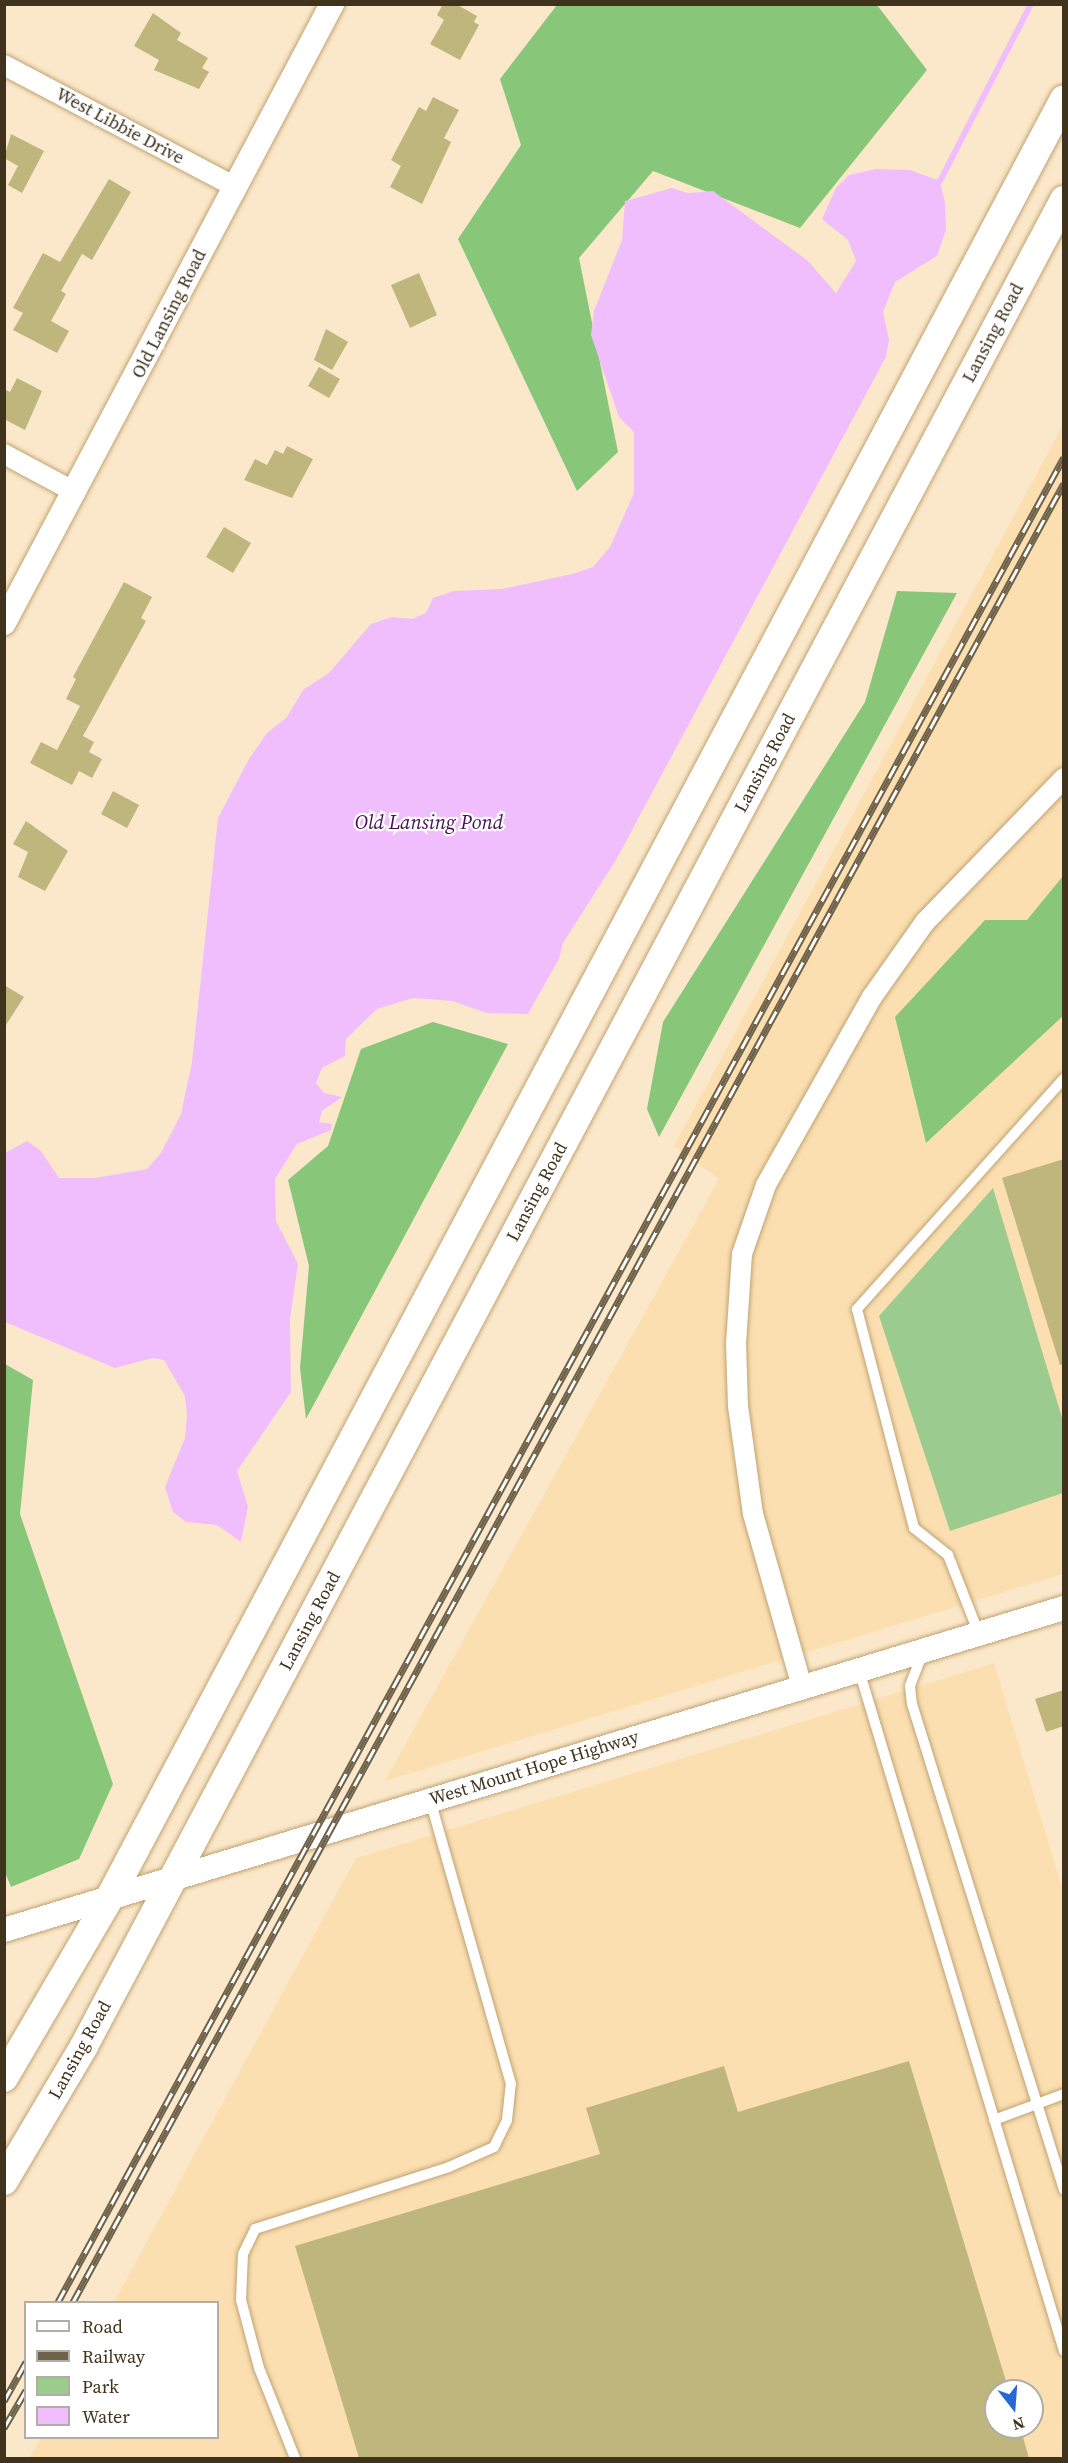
<!DOCTYPE html>
<html>
<head>
<meta charset="utf-8">
<style>
	body { margin:0 }
	#map { position:relative; width:1068px; height:2463px; overflow:hidden; background:#fbe8ca; font-family:"Source Serif 4",serif }
	div>[style] { position:absolute }
	.built>* { inset:0; background:#fbdfb1 }
	.green>* { inset:0; background:#9bcb8f }
	.forest>* { inset:0; background:#88c779 }
	.water>* { inset:0; background:#f0befc }
	.stream>* { height:6px; margin:-3px; padding:0 3px; transform-origin:3px; border-radius:3px; background:#f0befc }
	.building>* { inset:0; background:#bfb67e }
	.roads { filter:drop-shadow(0 0 2px #c1a372) drop-shadow(0 0 2px #c1a372) }
	.service>* { height:10px; margin:-5px; padding:0 5px; transform-origin:5px; border-radius:5px; background:#fff }
	.minor>* { height:20px; margin:-10px; padding:0 10px; transform-origin:10px; border-radius:10px; background:#fff }
	.tertiary>* { height:24px; margin:-12px; padding:0 12px; transform-origin:12px; border-radius:12px; background:#fff }
	.secondary>* { height:28px; margin:-14px; padding:0 14px; transform-origin:14px; border-radius:14px; background:#fff }
	.rail>* { height:7px; margin-top:-3.5px; transform-origin:0; background:repeating-linear-gradient(90deg,#fff 0 14px,#6f624a 0 28px); box-sizing:border-box; border-block:2px solid #6f624a }
	span { translate:-50% -50%; white-space:nowrap; text-align:center; line-height:1.15; -webkit-text-stroke:4.5px #fff; paint-order:stroke }
	.street-label { font-size:18px; color:#3f331e }
	.water-label { font-size:20px; color:#480f54; font-style:italic }
	.frame { position:absolute; inset:0; border:6px solid #3f331e; pointer-events:none }
	.legend { position:absolute; left:24px; top:2301px; width:195px; height:138px; box-sizing:border-box; background:#fff; border:2px solid #b2ada5; margin:0; padding:8px 10px; list-style:none; font-size:18px; color:#3f331e }
	.legend li { display:flex; align-items:center; gap:12px; height:30px }
	.legend b { width:30px; border:2px solid #b2ada5 }
	.north { position:absolute; left:984px; top:2379px; width:60px; height:60px; box-sizing:border-box; background:#fff; border:2px solid #b2ada5; border-radius:50%; rotate:163deg; font-size:16px; font-weight:700; line-height:24px; text-align:center; color:#3f331e }
	.north::after { content:''; display:block; margin:auto; width:21px; height:27px; background:#2569d5; clip-path:polygon(50% 0,100% 100%,50% 72%,0 100%) }
</style>
</head>
<body>
<div id="map">
	<div class="built">
		<i style="clip-path:polygon(1063px 425px,1063px 1574px,385px 1781px,719px 1179px,674px 1146px)"></i>
		<i style="clip-path:polygon(evenodd,994px 1663px,1063px 1891px,1063px 2458px,29px 2458px,41px 2438px,218px 2438px,218px 2302px,114px 2302px,356px 1858px,994px 1663px,996px 2391px,1032px 2391px,1032px 2427px,996px 2427px,996px 2391px)"></i>
	</div>
	<div class="green">
		<i style="clip-path:polygon(993px 1188px,1063px 1421px,1063px 1493px,950px 1531px,879px 1316px)"></i>
	</div>
	<div class="forest">
		<i style="clip-path:polygon(557px 5px,877px 5px,927px 70px,800px 228px,653px 171px,579px 258px,618px 452px,577px 491px,458px 239px,521px 145px,500px 79px)"></i>
		<i style="clip-path:polygon(897px 591px,957px 593px,659px 1137px,647px 1109px,663px 1022px,865px 702px)"></i>
		<i style="clip-path:polygon(1063px 876px,1063px 1016px,926px 1143px,895px 1017px,985px 920px,1027px 920px)"></i>
		<i style="clip-path:polygon(433px 1022px,508px 1044px,306px 1419px,300px 1368px,309px 1266px,288px 1180px,328px 1146px,361px 1049px)"></i>
		<i style="clip-path:polygon(5px 1364px,33px 1380px,20px 1514px,113px 1784px,79px 1859px,11px 1887px,4px 1870px)"></i>
	</div>
	<div class="water">
		<i style="clip-path:polygon(876px 169px,910px 170px,940px 181px,945px 203px,946px 230px,937px 256px,895px 282px,883px 312px,889px 340px,886px 357px,616px 860px,563px 943px,559px 959px,528px 1014px,487px 1013px,452px 1001px,413px 998px,377px 1009px,346px 1039px,345px 1056px,322px 1068px,316px 1083px,324px 1093px,342px 1097px,322px 1111px,319px 1122px,332px 1124px,331px 1130px,297px 1144px,275px 1179px,276px 1221px,298px 1264px,290px 1319px,291px 1392px,237px 1471px,248px 1507px,241px 1542px,217px 1525px,186px 1522px,173px 1512px,165px 1487px,185px 1438px,187px 1416px,185px 1396px,164px 1360px,153px 1358px,115px 1368px,5px 1322px,5px 1153px,27px 1141px,41px 1151px,59px 1178px,95px 1178px,147px 1169px,161px 1153px,181px 1114px,192px 1062px,218px 818px,249px 759px,267px 733px,287px 717px,303px 690px,329px 673px,371px 624px,392px 617px,412px 619px,426px 613px,433px 598px,454px 591px,502px 589px,572px 574px,593px 567px,610px 547px,634px 493px,634px 432px,619px 417px,591px 335px,594px 311px,622px 240px,625px 201px,672px 188px,688px 193px,713px 191px,808px 261px,836px 293px,856px 261px,848px 240px,822px 219px,836px 188px,849px 175px)"></i>
	</div>
	<div class="stream">
		<i style="left:940px;top:181px;width:199px;rotate:-62.8deg"></i>
	</div>
	<div class="building">
		<i style="clip-path:polygon(443px 4px,456px 4px,477px 16px,474px 22px,479px 25px,460px 60px,430px 44px,444px 20px,437px 15px)"></i>
		<i style="clip-path:polygon(153px 13px,181px 33px,177px 40px,208px 58px,202px 68px,209px 72px,199px 89px,154px 70px,159px 60px,134px 46px)"></i>
		<i style="clip-path:polygon(433px 97px,459px 110px,444px 138px,451px 142px,422px 204px,390px 187px,401px 166px,391px 160px,419px 107px,426px 111px)"></i>
		<i style="clip-path:polygon(11px 134px,44px 151px,22px 193px,8px 185px,18px 166px,4px 158px)"></i>
		<i style="clip-path:polygon(109px 179px,131px 192px,92px 260px,82px 254px,61px 291px,66px 294px,51px 321px,69px 331px,57px 353px,13px 330px,23px 313px,13px 308px,43px 253px,60px 262px)"></i>
		<i style="clip-path:polygon(419px 273px,437px 315px,410px 328px,391px 285px)"></i>
		<i style="clip-path:polygon(326px 329px,348px 342px,332px 370px,314px 360px)"></i>
		<i style="clip-path:polygon(319px 367px,340px 379px,329px 398px,308px 386px)"></i>
		<i style="clip-path:polygon(17px 378px,42px 391px,25px 430px,4px 419px,4px 389px,10px 392px)"></i>
		<i style="clip-path:polygon(287px 446px,313px 459px,292px 498px,244px 480px,255px 459px,267px 465px,275px 450px,283px 454px)"></i>
		<i style="clip-path:polygon(224px 527px,251px 543px,233px 573px,206px 557px)"></i>
		<i style="clip-path:polygon(124px 582px,152px 597px,141px 618px,146px 621px,83px 736px,94px 742px,89px 752px,102px 759px,92px 778px,79px 771px,72px 785px,30px 763px,41px 742px,57px 750px,80px 706px,66px 699px,76px 679px,73px 677px)"></i>
		<i style="clip-path:polygon(113px 791px,139px 805px,127px 828px,101px 814px)"></i>
		<i style="clip-path:polygon(26px 821px,68px 851px,45px 891px,18px 877px,28px 852px,13px 844px)"></i>
		<i style="clip-path:polygon(4px 985px,24px 997px,4px 1028px)"></i>
		<i style="clip-path:polygon(1064px 1159px,1064px 1365px,1060px 1365px,1002px 1178px)"></i>
		<i style="clip-path:polygon(1064px 1690px,1064px 1726px,1046px 1732px,1035px 1699px)"></i>
		<i style="clip-path:polygon(909px 2061px,1009px 2391px,996px 2391px,996px 2427px,1020px 2427px,1029px 2458px,359px 2458px,295px 2246px,600px 2154px,586px 2108px,724px 2066px,738px 2112px)"></i>
	</div>
	<div class="roads">
		<div class="service">
			<i style="left:979px;top:1634px;width:85px;rotate:-111.4deg"></i>
			<i style="left:948px;top:1555px;width:43px;rotate:-141.5deg"></i>
			<i style="left:914px;top:1528px;width:226px;rotate:-104.6deg"></i>
			<i style="left:857px;top:1309px;width:310px;rotate:-48.1deg"></i>
			<i style="left:923px;top:1652px;width:36px;rotate:111deg"></i>
			<i style="left:910px;top:1686px;width:18px;rotate:84deg"></i>
			<i style="left:912px;top:1704px;width:509px;rotate:72.63deg"></i>
			<i style="left:859px;top:1670px;width:711px;rotate:73.25deg"></i>
			<i style="left:994px;top:2120px;width:75px;rotate:-20.4deg"></i>
			<i style="left:295px;top:2458px;width:97px;rotate:-111.8deg"></i>
			<i style="left:259px;top:2368px;width:70px;rotate:-104.8deg"></i>
			<i style="left:241px;top:2300px;width:46px;rotate:-87.5deg"></i>
			<i style="left:243px;top:2254px;width:28px;rotate:-64deg"></i>
			<i style="left:255px;top:2229px;width:204px;rotate:-17.7deg"></i>
			<i style="left:449px;top:2167px;width:49px;rotate:-24deg"></i>
			<i style="left:494px;top:2147px;width:30px;rotate:-64deg"></i>
			<i style="left:507px;top:2120px;width:36px;rotate:-84deg"></i>
			<i style="left:511px;top:2084px;width:296px;rotate:-105.9deg"></i>
		</div>
		<div class="minor">
			<i style="left:4px;top:65px;width:261px;rotate:27.8deg"></i>
			<i style="left:4px;top:454px;width:81px;rotate:28.2deg"></i>
			<i style="left:802px;top:1687px;width:180px;rotate:-105.8deg"></i>
			<i style="left:753px;top:1514px;width:109px;rotate:-97.9deg"></i>
			<i style="left:738px;top:1406px;width:62px;rotate:-91.8deg"></i>
			<i style="left:736px;top:1344px;width:90px;rotate:-86.2deg"></i>
			<i style="left:742px;top:1254px;width:73px;rotate:-70.8deg"></i>
			<i style="left:766px;top:1185px;width:216px;rotate:-60.6deg"></i>
			<i style="left:872px;top:997px;width:92px;rotate:-54.8deg"></i>
			<i style="left:925px;top:922px;width:200px;rotate:-46deg"></i>
		</div>
		<div class="tertiary">
			<i style="left:4px;top:623px;width:701px;rotate:-62.08deg"></i>
			<i style="left:4px;top:1930px;width:1108px;rotate:-16.9deg"></i>
		</div>
		<div class="secondary">
			<i style="left:4px;top:2078px;width:210px;rotate:-59.6deg"></i>
			<i style="left:110px;top:1897px;width:2035px;rotate:-62.05deg"></i>
			<i style="left:4px;top:2181px;width:157px;rotate:-59.3deg"></i>
			<i style="left:84px;top:2046px;width:2090px;rotate:-62.04deg"></i>
		</div>
	</div>
	<div class="rail">
		<i style="left:58px;top:2302px;width:2101px;rotate:-61.4deg"></i>
		<i style="left:73px;top:2302px;width:2071px;rotate:-61.42deg"></i>
		<i style="left:4px;top:2401px;width:45px;rotate:-60.6deg"></i>
		<i style="left:4px;top:2428px;width:44px;rotate:-59.9deg"></i>
	</div>
	<div class="street-label">
		<span style="left:120px;top:126px;rotate:28deg">West Libbie Drive</span>
		<span style="left:169px;top:314px;rotate:-63deg">Old Lansing Road</span>
		<span style="left:993px;top:333px;rotate:-62deg">Lansing Road</span>
		<span style="left:765px;top:763px;rotate:-62deg">Lansing Road</span>
		<span style="left:537px;top:1192px;rotate:-62deg">Lansing Road</span>
		<span style="left:310px;top:1621px;rotate:-62deg">Lansing Road</span>
		<span style="left:534px;top:1768px;rotate:-17deg">West Mount Hope Highway</span>
		<span style="left:80px;top:2050px;rotate:-61deg">Lansing Road</span>
	</div>
	<div class="water-label">
		<span style="left:429px;top:822px">Old Lansing Pond</span>
	</div>
	<div class="frame"></div>
	<ul class="legend">
	<li><b style="height:8px;background:#fff"></b>Road</li>
	<li><b style="height:8px;background:#6f624a"></b>Railway</li>
	<li><b style="height:16px;background:#9bcb8f"></b>Park</li>
	<li><b style="height:16px;background:#f0befc"></b>Water</li>
	</ul>
	<div class="north">N</div>
</div>
</body>
</html>
